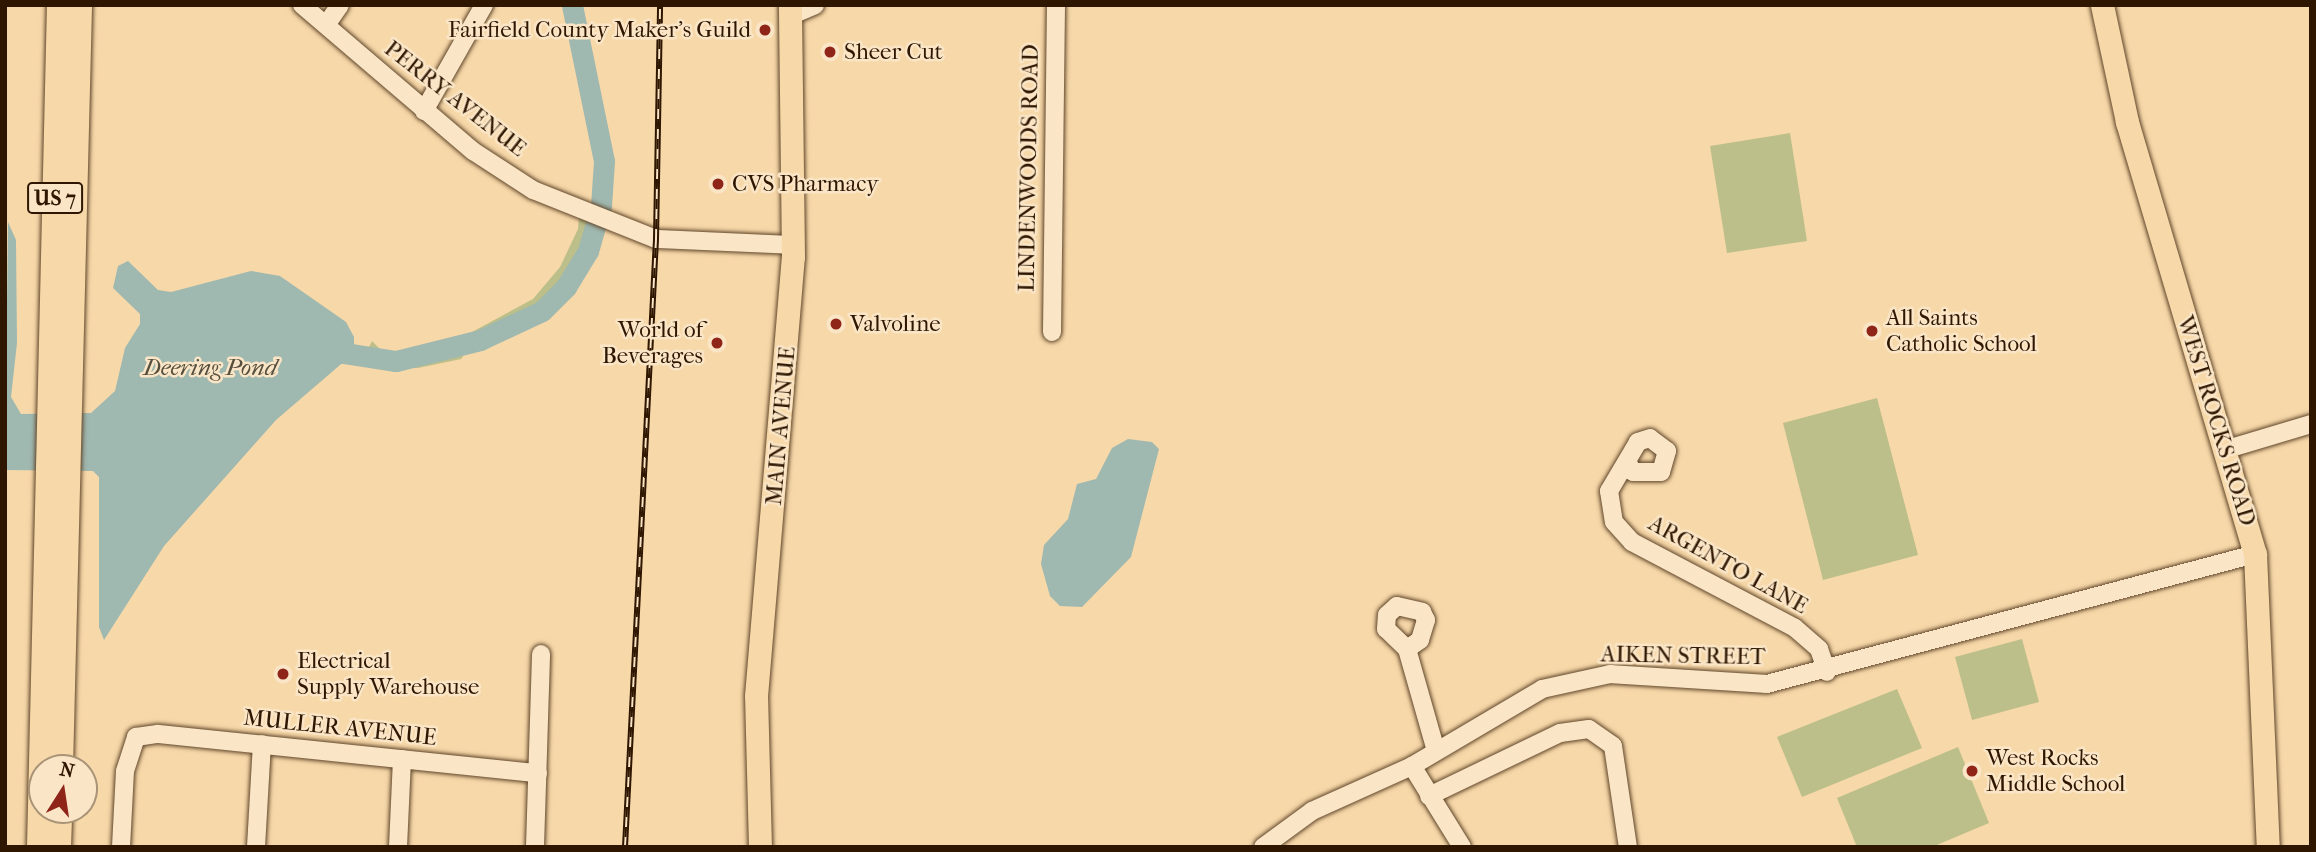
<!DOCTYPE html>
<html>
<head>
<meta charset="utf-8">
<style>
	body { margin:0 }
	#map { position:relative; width:2316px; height:852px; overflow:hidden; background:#f7d8a9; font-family:"IM FELL French Canon",serif }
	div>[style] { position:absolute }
	.green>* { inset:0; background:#bcbf89 }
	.water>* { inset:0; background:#9fb8b0 }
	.river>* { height:21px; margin:-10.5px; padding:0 10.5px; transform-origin:10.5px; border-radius:10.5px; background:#9fb8b0 }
	.roads { filter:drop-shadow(0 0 2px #60462a) drop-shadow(0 0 2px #60462a) }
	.minor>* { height:18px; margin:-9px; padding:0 9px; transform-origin:9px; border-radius:9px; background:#fae6c7 }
	.major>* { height:23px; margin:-11.5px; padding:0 11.5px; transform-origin:11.5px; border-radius:11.5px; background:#f7d8a9 }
	.highway>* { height:26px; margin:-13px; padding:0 13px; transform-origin:13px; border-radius:13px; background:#f7d8a9 }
	.rail>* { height:6px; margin-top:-3px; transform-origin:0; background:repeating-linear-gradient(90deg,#fae6c7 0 10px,#2e1600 0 20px); box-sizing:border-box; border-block:2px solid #2e1600 }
	.dots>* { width:19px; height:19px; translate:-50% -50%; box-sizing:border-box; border:4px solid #fae6c7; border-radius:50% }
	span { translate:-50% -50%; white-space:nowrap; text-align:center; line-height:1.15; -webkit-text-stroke:5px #fae6c7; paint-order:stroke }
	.shield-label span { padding:2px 5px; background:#fae6c7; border:2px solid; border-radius:5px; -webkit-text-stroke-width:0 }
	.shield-label { font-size:21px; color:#2e1600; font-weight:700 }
	.poi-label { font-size:23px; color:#2e1600 }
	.right { translate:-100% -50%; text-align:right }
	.left { translate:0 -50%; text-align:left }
	.street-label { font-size:23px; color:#2e1600 }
	.water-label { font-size:24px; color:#564f3e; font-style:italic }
	.frame { position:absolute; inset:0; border:7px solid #2e1600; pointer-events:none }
	.north { position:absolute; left:28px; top:754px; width:70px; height:70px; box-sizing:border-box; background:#fae6c7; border:2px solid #a89377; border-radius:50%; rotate:12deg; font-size:19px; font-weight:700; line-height:28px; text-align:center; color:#2e1600 }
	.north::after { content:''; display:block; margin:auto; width:24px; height:32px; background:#8f2418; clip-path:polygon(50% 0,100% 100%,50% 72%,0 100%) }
</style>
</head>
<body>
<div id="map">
	<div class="green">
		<i style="clip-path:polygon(1790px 133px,1807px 241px,1727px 253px,1710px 146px)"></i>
		<i style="clip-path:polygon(580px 206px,591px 210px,589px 232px,569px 273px,540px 308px,471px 345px,461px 359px,418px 368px,379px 364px,367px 351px,372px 341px,384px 353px,418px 357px,455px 349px,472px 332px,533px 299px,560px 267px,578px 229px)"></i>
		<i style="clip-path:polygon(1877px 398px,1918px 555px,1823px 580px,1783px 423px)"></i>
		<i style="clip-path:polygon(2022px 639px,2039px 702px,1972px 720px,1955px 657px)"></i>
		<i style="clip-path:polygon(1897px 689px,1922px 748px,1802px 797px,1777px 737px)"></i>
		<i style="clip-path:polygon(1958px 747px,1989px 823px,1932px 847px,1857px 847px,1837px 798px)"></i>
	</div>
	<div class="water">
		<i style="clip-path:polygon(8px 222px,16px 240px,17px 343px,11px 397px,21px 414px,91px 413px,115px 391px,125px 348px,140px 324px,140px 314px,113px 288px,118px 266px,128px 261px,158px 290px,171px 292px,251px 271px,280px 276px,346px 322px,354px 337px,354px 353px,276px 420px,164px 546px,104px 640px,99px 627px,99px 477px,93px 471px,5px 470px)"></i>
		<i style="clip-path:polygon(1128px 439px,1152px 442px,1159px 449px,1131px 557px,1082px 607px,1060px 606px,1050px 596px,1041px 564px,1044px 545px,1068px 519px,1077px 484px,1096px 479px,1112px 448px)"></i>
	</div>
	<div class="river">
		<i style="left:325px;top:350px;width:72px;rotate:8.8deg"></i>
		<i style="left:396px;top:361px;width:87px;rotate:-14deg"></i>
		<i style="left:480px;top:340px;width:68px;rotate:-25.1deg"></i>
		<i style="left:542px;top:311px;width:34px;rotate:-45deg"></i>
		<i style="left:566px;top:287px;width:42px;rotate:-58.6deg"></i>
		<i style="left:588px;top:251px;width:47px;rotate:-73.9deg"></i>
		<i style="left:601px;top:206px;width:45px;rotate:-86.2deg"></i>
		<i style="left:604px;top:161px;width:159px;rotate:-101.6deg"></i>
	</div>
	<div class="roads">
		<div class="minor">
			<i style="left:302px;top:5px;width:225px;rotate:40.5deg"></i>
			<i style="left:473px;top:151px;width:72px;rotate:33deg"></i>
			<i style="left:533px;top:190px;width:132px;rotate:21.7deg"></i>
			<i style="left:656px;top:239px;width:137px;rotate:2.5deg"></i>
			<i style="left:792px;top:15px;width:25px;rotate:-23deg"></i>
			<i style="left:326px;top:25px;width:24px;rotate:-55deg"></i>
			<i style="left:424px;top:111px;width:122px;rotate:-60.5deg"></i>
			<i style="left:1052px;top:332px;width:327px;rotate:-89.3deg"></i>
			<i style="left:2224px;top:450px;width:91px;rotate:-16.6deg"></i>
			<i style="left:1628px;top:463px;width:10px;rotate:61deg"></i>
			<i style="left:1633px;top:472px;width:28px"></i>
			<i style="left:1661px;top:472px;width:22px;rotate:-74deg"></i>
			<i style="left:1667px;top:451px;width:21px;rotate:-143deg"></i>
			<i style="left:1650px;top:438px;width:13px;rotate:162deg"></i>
			<i style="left:1638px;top:442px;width:57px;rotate:120.6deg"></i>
			<i style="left:1609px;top:491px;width:31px;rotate:81deg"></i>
			<i style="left:1614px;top:522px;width:27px;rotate:48deg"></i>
			<i style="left:1632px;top:542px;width:184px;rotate:27.8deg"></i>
			<i style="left:1795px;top:628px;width:32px;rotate:41deg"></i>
			<i style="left:1819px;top:649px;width:24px;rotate:71deg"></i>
			<i style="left:1407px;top:649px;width:29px;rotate:-136deg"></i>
			<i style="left:1386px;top:629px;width:14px;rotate:-86deg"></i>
			<i style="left:1387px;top:615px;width:13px;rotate:-42deg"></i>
			<i style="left:1397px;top:606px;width:26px;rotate:13deg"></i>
			<i style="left:1422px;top:612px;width:9px;rotate:63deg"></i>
			<i style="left:1426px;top:620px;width:21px;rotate:107deg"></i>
			<i style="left:1420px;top:640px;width:16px;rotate:145deg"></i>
			<i style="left:1407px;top:649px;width:106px;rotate:74.1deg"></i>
			<i style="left:1412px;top:766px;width:95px;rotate:58.3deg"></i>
			<i style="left:1429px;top:796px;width:145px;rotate:-25.7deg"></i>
			<i style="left:1560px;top:733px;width:29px;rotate:-8deg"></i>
			<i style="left:1589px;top:729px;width:29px;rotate:35deg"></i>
			<i style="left:1613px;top:746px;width:102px;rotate:81.6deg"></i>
			<i style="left:121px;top:847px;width:76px;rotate:-87deg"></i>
			<i style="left:125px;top:771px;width:36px;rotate:-72deg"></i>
			<i style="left:136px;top:737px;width:22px;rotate:-8deg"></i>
			<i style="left:158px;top:734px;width:382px;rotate:5.9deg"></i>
			<i style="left:256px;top:847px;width:103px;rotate:-86.7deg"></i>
			<i style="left:398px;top:847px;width:88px;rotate:-87.4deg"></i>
			<i style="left:535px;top:847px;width:193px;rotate:-88.2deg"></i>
			<i style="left:1263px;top:847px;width:61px;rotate:-36.3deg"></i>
			<i style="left:1312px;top:811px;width:110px;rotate:-24.2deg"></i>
			<i style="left:1412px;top:766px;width:151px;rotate:-30.6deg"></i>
			<i style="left:1542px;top:689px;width:70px;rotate:-12.4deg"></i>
			<i style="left:1610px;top:674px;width:157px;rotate:3.6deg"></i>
			<i style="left:1767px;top:684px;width:505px;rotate:-14.92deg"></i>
		</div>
		<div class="major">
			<i style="left:2102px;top:5px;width:120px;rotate:77.9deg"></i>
			<i style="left:2127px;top:122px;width:451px;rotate:73.5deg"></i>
			<i style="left:2255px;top:554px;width:293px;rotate:87.5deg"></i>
			<i style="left:760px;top:847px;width:151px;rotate:-91.5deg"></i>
			<i style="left:756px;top:696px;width:441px;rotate:-85.2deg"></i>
			<i style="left:793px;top:257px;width:252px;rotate:-90.7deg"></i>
		</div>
		<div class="highway">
			<i style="left:60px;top:768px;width:763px;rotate:-88.57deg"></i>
			<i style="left:40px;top:847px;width:842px;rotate:-88.64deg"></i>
			<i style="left:58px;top:847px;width:37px;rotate:-88deg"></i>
		</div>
	</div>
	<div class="rail">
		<i style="left:625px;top:847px;width:609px;rotate:-87.08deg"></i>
		<i style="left:656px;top:239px;width:234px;rotate:-89deg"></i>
	</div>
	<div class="dots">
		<i style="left:765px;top:30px;background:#8f2418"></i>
		<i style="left:830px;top:52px;background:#8f2418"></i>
		<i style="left:718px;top:184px;background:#8f2418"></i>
		<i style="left:836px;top:324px;background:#8f2418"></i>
		<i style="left:1872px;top:331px;background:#8f2418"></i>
		<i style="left:717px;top:343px;background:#8f2418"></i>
		<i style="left:283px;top:674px;background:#8f2418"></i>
		<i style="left:1972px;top:771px;background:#8f2418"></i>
	</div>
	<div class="shield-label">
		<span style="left:55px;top:198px">US 7</span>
	</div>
	<div class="poi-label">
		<span class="right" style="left:751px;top:30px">Fairfield County Maker's Guild</span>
		<span class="left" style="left:844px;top:52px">Sheer Cut</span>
		<span class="left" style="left:732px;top:184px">CVS Pharmacy</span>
		<span class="left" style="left:1886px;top:331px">All Saints<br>Catholic School</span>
		<span class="left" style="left:850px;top:324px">Valvoline</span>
		<span class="right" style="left:703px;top:343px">World of<br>Beverages</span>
		<span class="left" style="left:297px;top:674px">Electrical<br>Supply Warehouse</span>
		<span class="left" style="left:1986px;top:771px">West Rocks<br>Middle School</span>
	</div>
	<div class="street-label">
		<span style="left:455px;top:99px;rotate:38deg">PERRY AVENUE</span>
		<span style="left:1029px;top:168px;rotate:-89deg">LINDENWOODS ROAD</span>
		<span style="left:2216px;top:421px;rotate:73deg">WEST ROCKS ROAD</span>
		<span style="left:781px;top:426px;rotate:-85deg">MAIN AVENUE</span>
		<span style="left:1728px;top:565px;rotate:29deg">ARGENTO LANE</span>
		<span style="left:1683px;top:656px;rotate:1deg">AIKEN STREET</span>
		<span style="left:340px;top:728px;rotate:6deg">MULLER AVENUE</span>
	</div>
	<div class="water-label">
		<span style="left:210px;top:368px">Deering Pond</span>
	</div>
	<div class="frame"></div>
	<div class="north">N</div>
</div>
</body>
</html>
